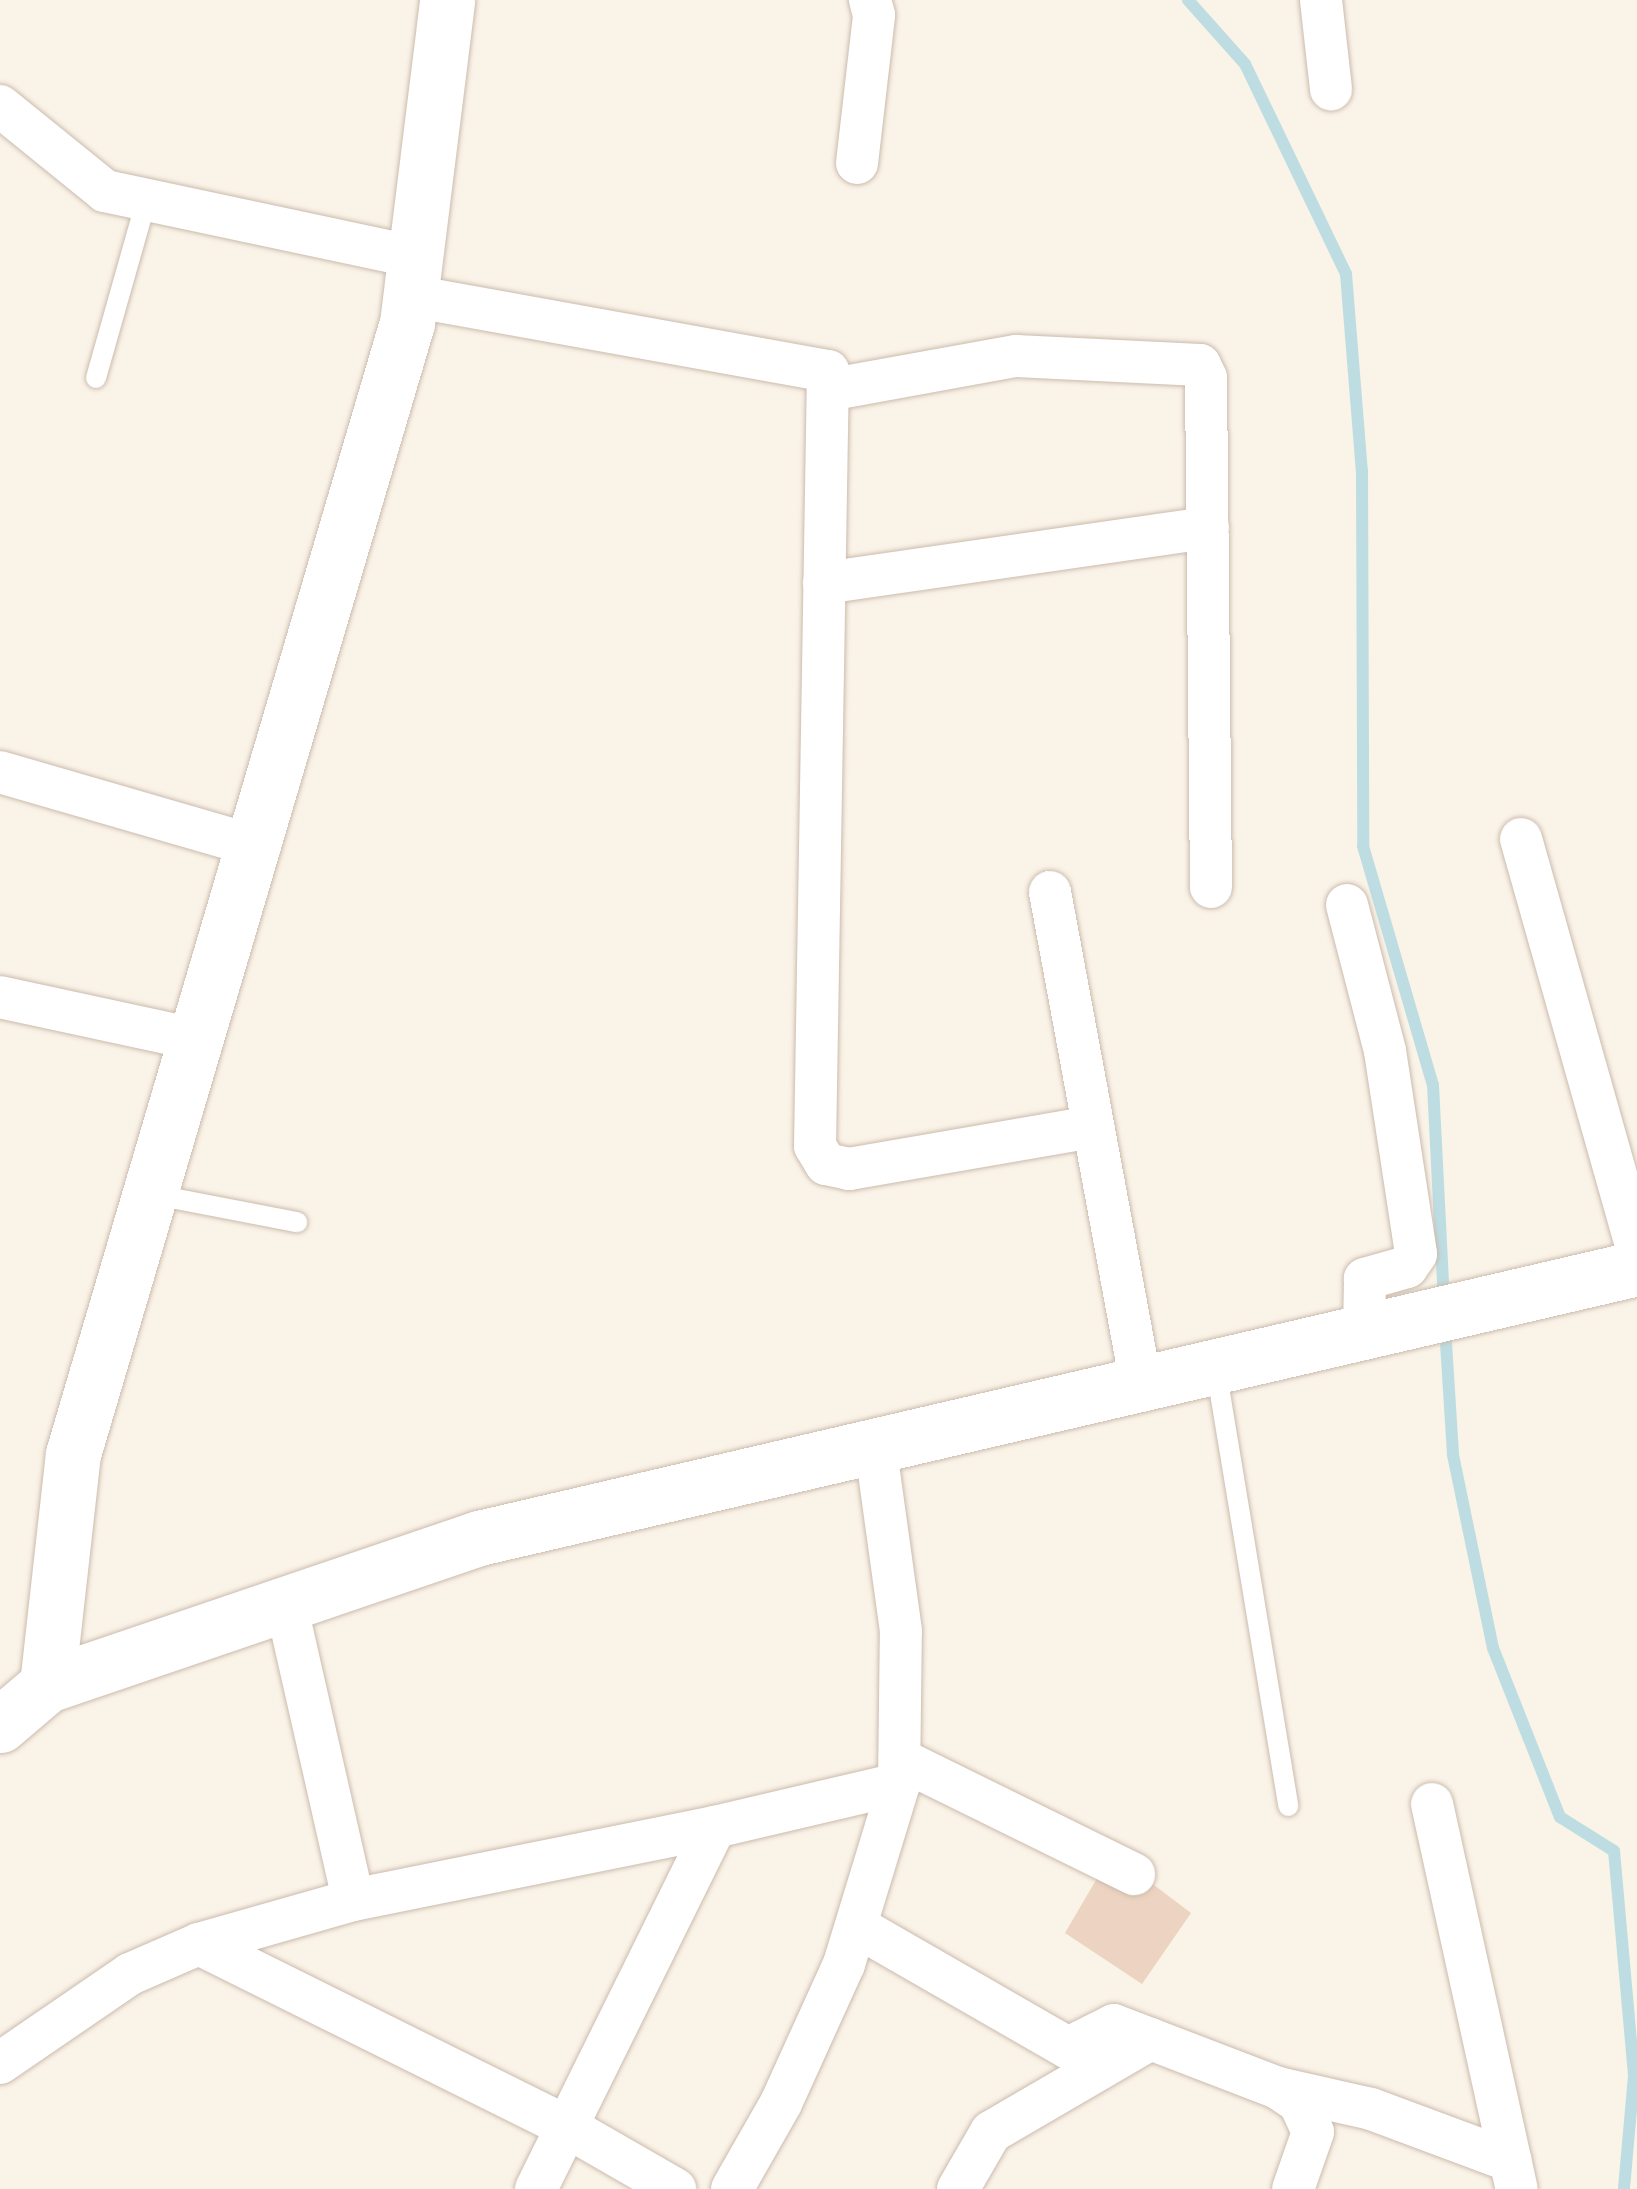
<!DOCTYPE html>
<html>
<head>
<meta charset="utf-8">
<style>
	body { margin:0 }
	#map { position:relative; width:1637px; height:2189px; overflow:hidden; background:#faf3e7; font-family:Ubuntu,sans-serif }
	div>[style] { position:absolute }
	.stream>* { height:12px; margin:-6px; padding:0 6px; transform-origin:6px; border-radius:6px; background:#bddde2 }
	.building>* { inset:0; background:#edd3c1 }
	.roads { filter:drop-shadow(0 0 2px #cbbbae) drop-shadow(0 0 2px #cbbbae) }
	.lane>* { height:20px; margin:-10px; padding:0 10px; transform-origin:10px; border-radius:10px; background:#fff }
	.street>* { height:42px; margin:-21px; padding:0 21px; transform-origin:21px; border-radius:21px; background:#fff }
	.secondary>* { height:55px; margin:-27.5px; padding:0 27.5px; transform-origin:27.5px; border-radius:27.5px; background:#fff }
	span { translate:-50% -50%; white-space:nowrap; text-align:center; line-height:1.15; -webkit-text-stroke:10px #fdf7ed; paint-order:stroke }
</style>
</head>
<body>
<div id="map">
	<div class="stream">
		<i style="left:1188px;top:0;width:86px;rotate:48.3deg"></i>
		<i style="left:1245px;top:64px;width:233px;rotate:64.3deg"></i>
		<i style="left:1346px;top:274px;width:198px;rotate:85.4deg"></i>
		<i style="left:1362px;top:471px;width:375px;rotate:89.8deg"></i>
		<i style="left:1363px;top:846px;width:249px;rotate:73.7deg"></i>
		<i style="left:1433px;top:1085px;width:217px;rotate:87.1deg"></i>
		<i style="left:1445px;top:1327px;width:128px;rotate:86.4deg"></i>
		<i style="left:1453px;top:1455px;width:197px;rotate:78.3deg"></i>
		<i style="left:1493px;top:1648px;width:182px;rotate:68.4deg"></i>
		<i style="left:1560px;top:1817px;width:64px;rotate:32.2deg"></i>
		<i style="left:1614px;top:1851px;width:226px;rotate:84.9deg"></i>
		<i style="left:1634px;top:2076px;width:113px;rotate:95.1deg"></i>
	</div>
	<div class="building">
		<i style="clip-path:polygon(1103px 1868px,1146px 1879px,1191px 1913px,1142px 1984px,1065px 1933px)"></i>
	</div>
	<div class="roads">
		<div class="lane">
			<i style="left:96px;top:378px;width:184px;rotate:-74.2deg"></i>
			<i style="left:151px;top:1194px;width:149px;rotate:10.9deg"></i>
			<i style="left:1216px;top:1369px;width:443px;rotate:80.6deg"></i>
		</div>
		<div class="street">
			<i style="left:1321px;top:0;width:90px;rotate:83.6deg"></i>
			<i style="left:0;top:106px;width:135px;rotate:39deg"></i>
			<i style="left:105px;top:191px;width:317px;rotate:12deg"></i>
			<i style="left:857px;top:163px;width:149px;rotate:-83.4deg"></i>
			<i style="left:874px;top:15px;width:16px;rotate:-105deg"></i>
			<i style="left:411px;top:296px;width:424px;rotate:10.2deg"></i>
			<i style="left:828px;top:371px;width:775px;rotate:90.96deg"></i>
			<i style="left:815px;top:1146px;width:21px;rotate:59deg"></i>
			<i style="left:826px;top:1164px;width:24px;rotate:12deg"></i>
			<i style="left:849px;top:1169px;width:248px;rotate:-9.8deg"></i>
			<i style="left:828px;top:390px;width:191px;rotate:-10.3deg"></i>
			<i style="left:1016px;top:356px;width:184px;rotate:2.8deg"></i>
			<i style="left:1200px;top:365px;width:14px;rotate:65deg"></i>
			<i style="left:1206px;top:378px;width:509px;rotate:89.44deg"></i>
			<i style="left:824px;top:583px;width:388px;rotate:-8.2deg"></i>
			<i style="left:0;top:772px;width:262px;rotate:16.2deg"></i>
			<i style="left:1521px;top:839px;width:427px;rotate:74.2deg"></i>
			<i style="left:1050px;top:892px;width:500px;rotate:79.52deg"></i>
			<i style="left:1347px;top:905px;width:151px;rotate:75.4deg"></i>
			<i style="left:1385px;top:1051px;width:205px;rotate:81.3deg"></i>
			<i style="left:1416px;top:1254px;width:16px;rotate:125deg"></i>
			<i style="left:1407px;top:1267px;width:44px;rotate:164.1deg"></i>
			<i style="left:1365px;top:1279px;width:54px;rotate:91.1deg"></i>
			<i style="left:0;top:997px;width:198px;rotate:12.2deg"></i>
			<i style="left:286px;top:1604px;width:303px;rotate:77.2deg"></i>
			<i style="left:900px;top:1759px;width:261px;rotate:26.2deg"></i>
			<i style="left:1432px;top:1804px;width:394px;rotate:77.6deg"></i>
			<i style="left:856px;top:1926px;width:245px;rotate:29.9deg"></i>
			<i style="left:1068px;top:2048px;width:51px;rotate:-26.6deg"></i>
			<i style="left:1114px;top:2025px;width:176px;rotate:21deg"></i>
			<i style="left:1278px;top:2088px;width:25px;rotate:34deg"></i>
			<i style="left:1299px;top:2102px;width:33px;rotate:65deg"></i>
			<i style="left:1313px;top:2132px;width:60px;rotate:109.3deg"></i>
			<i style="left:199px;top:1944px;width:411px;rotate:26.4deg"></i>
			<i style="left:567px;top:2127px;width:125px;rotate:29.9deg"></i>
			<i style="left:0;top:2063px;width:158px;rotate:-34.4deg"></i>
			<i style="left:130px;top:1974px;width:75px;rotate:-23.5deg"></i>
			<i style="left:199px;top:1944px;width:160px;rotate:-15.9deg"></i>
			<i style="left:353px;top:1900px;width:369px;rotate:-11.4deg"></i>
			<i style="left:1278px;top:2088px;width:95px;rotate:12.7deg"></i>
			<i style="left:1371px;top:2109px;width:149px;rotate:20.4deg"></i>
			<i style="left:536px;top:2189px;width:404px;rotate:-63.7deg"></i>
			<i style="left:715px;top:1827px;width:189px;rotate:-13.2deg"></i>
			<i style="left:899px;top:1784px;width:153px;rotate:-89.3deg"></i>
			<i style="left:901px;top:1631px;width:189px;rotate:-97.9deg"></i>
			<i style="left:732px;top:2189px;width:99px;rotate:-60.3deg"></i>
			<i style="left:781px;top:2103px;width:153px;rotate:-65.6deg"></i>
			<i style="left:844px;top:1964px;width:188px;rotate:-73deg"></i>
			<i style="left:958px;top:2189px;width:66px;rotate:-59.9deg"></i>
			<i style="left:991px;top:2132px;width:185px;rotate:-30.2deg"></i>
		</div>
		<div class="secondary">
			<i style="left:47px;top:1685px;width:232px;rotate:-83.6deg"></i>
			<i style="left:73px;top:1454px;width:1179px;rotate:-73.55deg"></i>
			<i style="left:407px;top:323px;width:325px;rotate:-82.9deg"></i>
			<i style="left:0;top:1725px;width:62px;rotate:-40.4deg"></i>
			<i style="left:47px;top:1685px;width:456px;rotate:-18.8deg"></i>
			<i style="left:479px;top:1538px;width:1189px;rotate:-13.12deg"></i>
		</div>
	</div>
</div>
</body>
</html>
